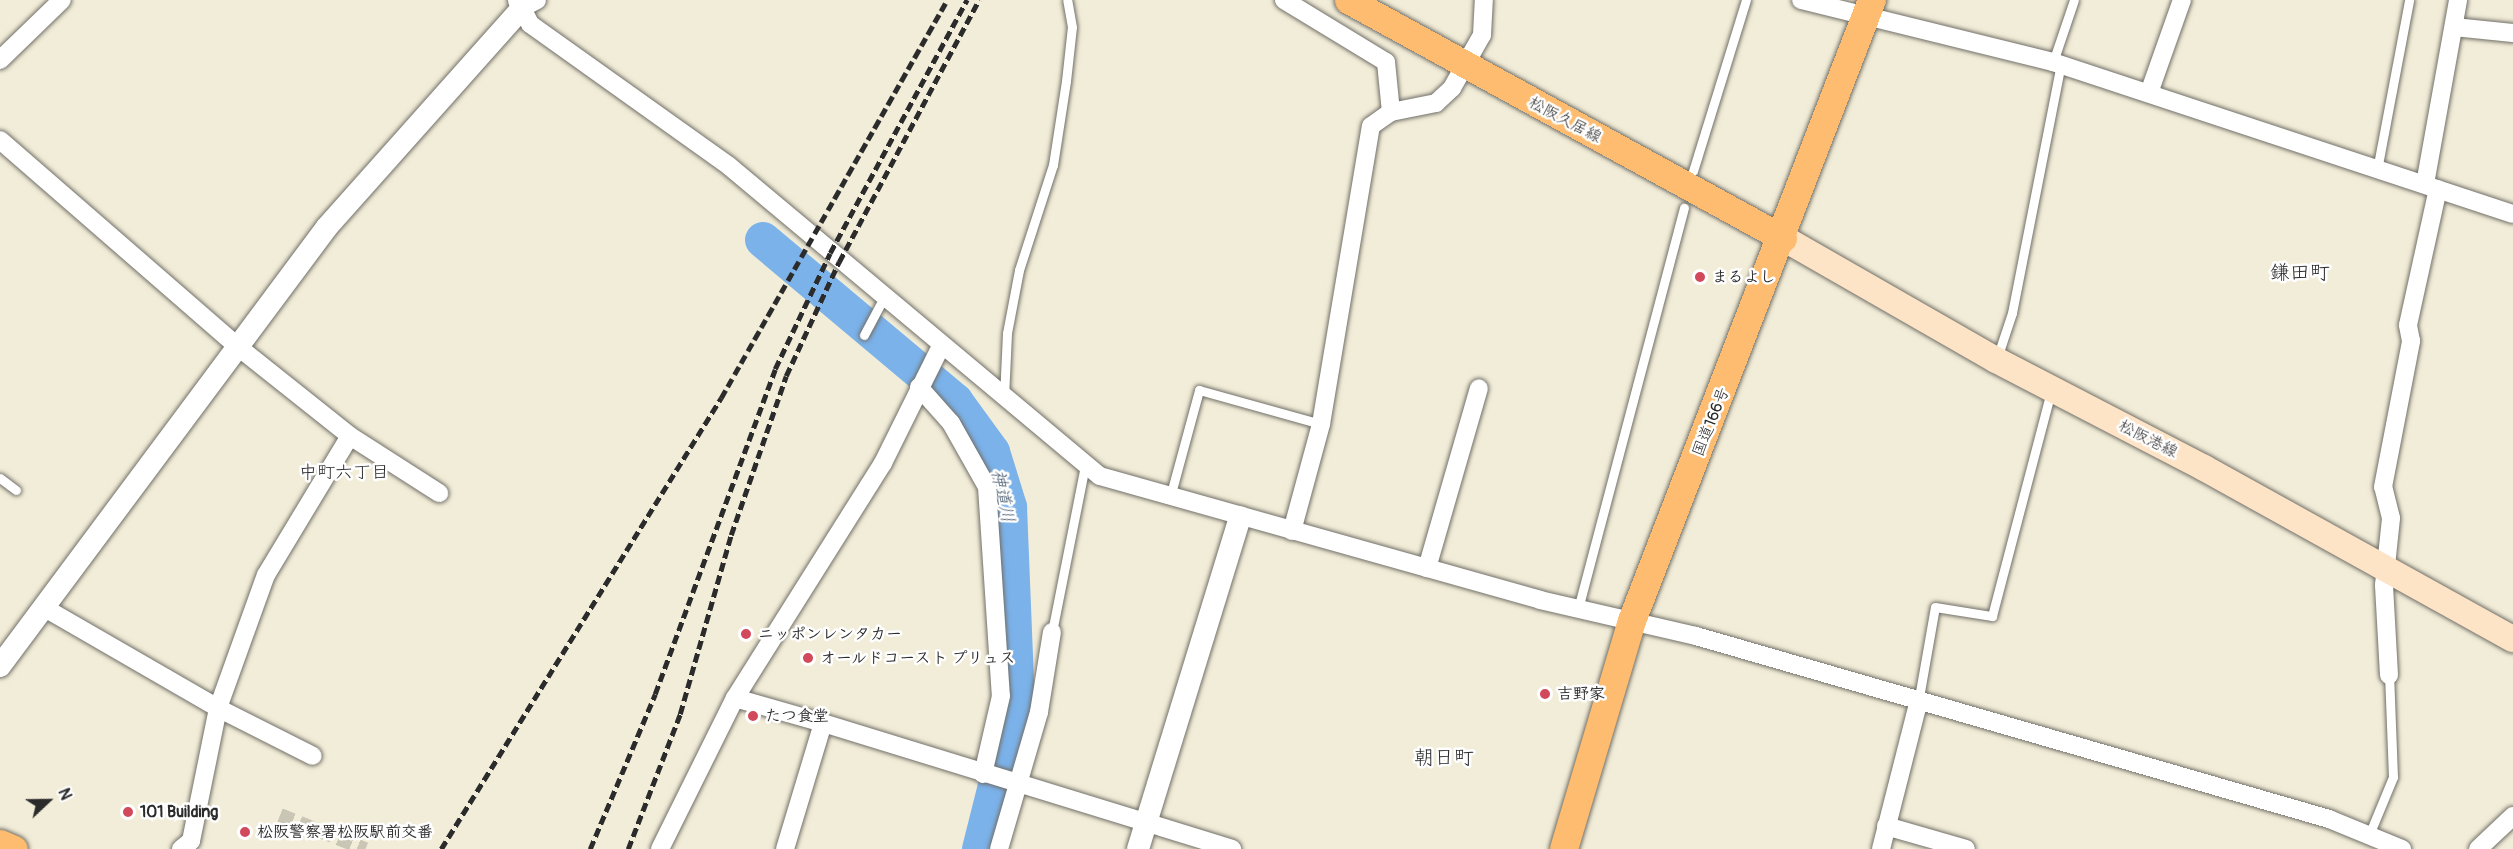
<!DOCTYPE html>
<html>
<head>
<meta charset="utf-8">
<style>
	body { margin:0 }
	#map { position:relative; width:2513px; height:849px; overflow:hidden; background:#f2edd8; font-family:Pangolin,"Klee One",sans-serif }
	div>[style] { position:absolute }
	.river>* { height:36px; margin:-18px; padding:0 18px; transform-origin:18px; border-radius:18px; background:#7bb2ea }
	.pedestrian-tunnel>* { height:14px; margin-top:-7px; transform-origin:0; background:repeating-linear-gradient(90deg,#cac6b5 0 14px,transparent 0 21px) }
	.roads { filter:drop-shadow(0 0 2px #716f68) drop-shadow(0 0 2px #716f68) }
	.service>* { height:9px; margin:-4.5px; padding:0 4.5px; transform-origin:4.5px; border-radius:4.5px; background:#fff }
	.minor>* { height:18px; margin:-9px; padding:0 9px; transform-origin:9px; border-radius:9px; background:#fff }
	.tertiary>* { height:22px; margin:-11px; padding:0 11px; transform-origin:11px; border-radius:11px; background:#fff }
	.secondary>* { height:26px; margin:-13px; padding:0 13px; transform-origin:13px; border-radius:13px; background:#fee4c6 }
	.primary>* { height:27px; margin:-13.5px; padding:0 13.5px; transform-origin:13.5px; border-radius:13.5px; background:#fdbc70 }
	.trunk>* { height:28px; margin:-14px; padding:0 14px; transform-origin:14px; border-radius:14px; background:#fdbc70 }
	.rail>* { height:4.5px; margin-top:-2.25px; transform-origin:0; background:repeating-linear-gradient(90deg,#2b2b2b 0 9px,transparent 0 13.5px) }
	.dots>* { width:16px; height:16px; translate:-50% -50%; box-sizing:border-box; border:3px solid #fff; border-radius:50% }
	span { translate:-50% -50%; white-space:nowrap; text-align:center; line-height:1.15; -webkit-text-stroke:5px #fff; paint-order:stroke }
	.street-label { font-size:16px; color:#2b2b2b }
	.poi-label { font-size:16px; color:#2b2b2b; font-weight:700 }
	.left { translate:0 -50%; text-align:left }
	.neighbourhood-label { font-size:18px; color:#2b2b2b }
	.water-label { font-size:18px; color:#475a6e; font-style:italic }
	.quarter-label { font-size:20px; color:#2b2b2b }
	.north { position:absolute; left:18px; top:771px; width:60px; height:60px; -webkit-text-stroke:4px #fff; paint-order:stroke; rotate:68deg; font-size:16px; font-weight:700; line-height:24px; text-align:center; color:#2b2b2b }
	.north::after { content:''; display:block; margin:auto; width:21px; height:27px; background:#2b2b2b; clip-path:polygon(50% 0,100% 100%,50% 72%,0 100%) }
</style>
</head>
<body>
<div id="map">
	<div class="river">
		<i style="left:763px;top:240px;width:251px;rotate:40deg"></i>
		<i style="left:955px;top:401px;width:63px;rotate:54deg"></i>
		<i style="left:992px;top:452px;width:58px;rotate:72.8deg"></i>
		<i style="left:1009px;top:507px;width:195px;rotate:87.7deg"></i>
		<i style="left:1017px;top:702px;width:152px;rotate:104.1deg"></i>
	</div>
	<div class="pedestrian-tunnel">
		<i style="left:280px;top:815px;width:92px;rotate:21.8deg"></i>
	</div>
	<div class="roads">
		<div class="service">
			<i style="left:2053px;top:62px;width:65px;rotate:-71.3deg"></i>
			<i style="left:2377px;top:170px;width:173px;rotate:-79.3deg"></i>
			<i style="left:1693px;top:171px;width:179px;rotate:-72.8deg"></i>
			<i style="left:864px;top:335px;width:40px;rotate:-62deg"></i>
			<i style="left:1997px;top:358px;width:47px;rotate:-71.6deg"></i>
			<i style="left:2012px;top:313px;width:254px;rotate:-78.9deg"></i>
			<i style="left:1004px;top:397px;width:64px;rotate:-87.3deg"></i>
			<i style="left:1007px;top:333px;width:64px;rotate:-79.2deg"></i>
			<i style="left:1019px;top:270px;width:110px;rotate:-72.1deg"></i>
			<i style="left:1053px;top:165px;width:85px;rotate:-81.2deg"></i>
			<i style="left:1066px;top:81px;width:54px;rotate:-83.7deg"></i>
			<i style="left:1072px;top:27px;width:27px;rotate:-100deg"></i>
			<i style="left:0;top:478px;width:20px;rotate:37deg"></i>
			<i style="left:1170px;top:497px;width:111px;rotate:-74.8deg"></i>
			<i style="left:1199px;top:390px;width:127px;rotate:15.6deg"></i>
			<i style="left:1579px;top:605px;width:411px;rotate:-75.2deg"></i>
			<i style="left:1052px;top:632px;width:170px;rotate:-78.8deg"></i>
			<i style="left:1918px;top:703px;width:97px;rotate:-80deg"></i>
			<i style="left:1935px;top:607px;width:58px;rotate:9deg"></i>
			<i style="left:1992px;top:616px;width:233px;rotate:-75.3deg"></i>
			<i style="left:2369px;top:835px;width:63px;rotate:-67.5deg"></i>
			<i style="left:2393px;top:777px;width:102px;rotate:-92.2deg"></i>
		</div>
		<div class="minor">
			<i style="left:537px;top:0;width:17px;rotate:152deg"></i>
			<i style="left:522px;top:8px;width:18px;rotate:63deg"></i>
			<i style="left:530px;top:24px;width:244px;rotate:35.5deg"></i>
			<i style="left:729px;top:166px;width:483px;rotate:39.9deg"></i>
			<i style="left:1100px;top:476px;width:457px;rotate:15.7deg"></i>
			<i style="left:1540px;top:600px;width:160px;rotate:13deg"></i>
			<i style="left:1696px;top:636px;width:659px;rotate:16.12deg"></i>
			<i style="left:2329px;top:819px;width:79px;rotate:22.3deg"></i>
			<i style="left:1284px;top:0;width:119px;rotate:31.3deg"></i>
			<i style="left:1386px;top:62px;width:50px;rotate:84.3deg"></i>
			<i style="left:1801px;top:0;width:260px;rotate:13.8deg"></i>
			<i style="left:2053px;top:62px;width:484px;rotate:18.3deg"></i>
			<i style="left:2454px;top:27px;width:59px;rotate:5.8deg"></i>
			<i style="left:0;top:60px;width:86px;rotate:-44.1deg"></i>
			<i style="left:2149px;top:93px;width:99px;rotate:-70.5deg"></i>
			<i style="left:0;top:140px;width:314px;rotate:41deg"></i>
			<i style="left:237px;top:346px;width:144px;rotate:38.5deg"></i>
			<i style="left:350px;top:436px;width:106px;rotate:32.6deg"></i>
			<i style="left:2425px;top:184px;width:187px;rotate:-79.8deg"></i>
			<i style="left:919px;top:387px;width:48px;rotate:48.4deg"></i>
			<i style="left:951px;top:423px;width:73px;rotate:60.6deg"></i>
			<i style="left:987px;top:487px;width:209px;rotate:86.2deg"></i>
			<i style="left:1001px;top:696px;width:80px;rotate:103deg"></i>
			<i style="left:1292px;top:531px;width:111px;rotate:-74.8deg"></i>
			<i style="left:1321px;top:424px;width:302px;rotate:-80.5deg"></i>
			<i style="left:1371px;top:126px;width:24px;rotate:-35deg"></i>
			<i style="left:1391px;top:112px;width:46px;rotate:-11.3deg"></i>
			<i style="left:1436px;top:103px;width:22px;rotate:-43deg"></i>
			<i style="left:1452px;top:88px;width:61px;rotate:-60.5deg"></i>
			<i style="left:1482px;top:35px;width:35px;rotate:-87deg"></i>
			<i style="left:1427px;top:568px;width:187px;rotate:-73.9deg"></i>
			<i style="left:43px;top:607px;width:202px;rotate:30deg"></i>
			<i style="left:218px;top:708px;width:106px;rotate:26.8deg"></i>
			<i style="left:2389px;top:675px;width:90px;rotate:-93.2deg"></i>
			<i style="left:2384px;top:585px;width:67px;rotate:-84deg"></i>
			<i style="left:2391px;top:518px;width:32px;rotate:-104deg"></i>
			<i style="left:2383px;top:487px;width:149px;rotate:-79.1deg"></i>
			<i style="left:2411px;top:341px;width:16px;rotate:-101deg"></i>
			<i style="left:2408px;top:325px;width:139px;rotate:-77.6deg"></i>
			<i style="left:735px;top:698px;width:91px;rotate:15.9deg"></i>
			<i style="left:1886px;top:826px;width:83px;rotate:16deg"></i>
			<i style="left:181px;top:849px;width:13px;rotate:-39deg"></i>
			<i style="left:191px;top:841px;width:136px;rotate:-78.5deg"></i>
			<i style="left:218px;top:708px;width:141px;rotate:-70.2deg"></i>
			<i style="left:266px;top:575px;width:162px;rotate:-58.9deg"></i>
			<i style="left:660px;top:849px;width:169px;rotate:-63.6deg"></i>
			<i style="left:735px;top:698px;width:278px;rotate:-57.8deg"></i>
			<i style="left:883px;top:463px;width:131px;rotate:-63.6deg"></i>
			<i style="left:785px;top:849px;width:132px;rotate:-73.2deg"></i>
			<i style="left:823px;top:723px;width:428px;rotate:17.1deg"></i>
			<i style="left:999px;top:849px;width:143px;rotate:-73.7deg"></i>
			<i style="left:1039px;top:712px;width:81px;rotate:-80.8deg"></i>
			<i style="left:1881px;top:849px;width:150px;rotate:-75.7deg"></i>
			<i style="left:2478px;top:849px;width:48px;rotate:-43.3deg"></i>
		</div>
		<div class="tertiary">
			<i style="left:0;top:666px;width:547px;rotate:-53.32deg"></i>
			<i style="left:327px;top:227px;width:293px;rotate:-48.3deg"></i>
			<i style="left:522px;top:8px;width:9px;rotate:-111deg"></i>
			<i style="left:1138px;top:849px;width:347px;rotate:-72.9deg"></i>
		</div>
		<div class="secondary">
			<i style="left:1783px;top:238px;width:245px;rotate:29.8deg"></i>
			<i style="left:1996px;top:360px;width:234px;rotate:27.4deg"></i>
			<i style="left:2204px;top:468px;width:353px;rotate:29deg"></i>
		</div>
		<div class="primary">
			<i style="left:1348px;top:0;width:496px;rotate:28.7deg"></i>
			<i style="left:0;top:843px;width:15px;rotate:23deg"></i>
		</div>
		<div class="trunk">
			<i style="left:1564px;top:849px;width:238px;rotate:-73.4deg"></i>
			<i style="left:1632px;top:621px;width:666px;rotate:-68.87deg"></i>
		</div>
	</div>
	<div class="rail">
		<i style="left:441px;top:849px;width:531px;rotate:-58.17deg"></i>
		<i style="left:721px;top:398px;width:458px;rotate:-60.4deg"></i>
		<i style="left:590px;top:849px;width:168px;rotate:-67.2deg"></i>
		<i style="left:655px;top:694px;width:346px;rotate:-69.7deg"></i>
		<i style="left:775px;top:369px;width:128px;rotate:-64.6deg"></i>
		<i style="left:830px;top:253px;width:288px;rotate:-61.6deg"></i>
		<i style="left:628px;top:849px;width:145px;rotate:-68.9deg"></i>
		<i style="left:680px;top:714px;width:186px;rotate:-74.1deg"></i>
		<i style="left:731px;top:535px;width:168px;rotate:-70.9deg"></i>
		<i style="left:786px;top:376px;width:126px;rotate:-65.1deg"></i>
		<i style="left:839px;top:262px;width:297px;rotate:-61.9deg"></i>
	</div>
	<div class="dots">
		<i style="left:1700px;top:277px;background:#d1495b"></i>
		<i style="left:746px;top:634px;background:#d1495b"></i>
		<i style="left:808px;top:658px;background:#d1495b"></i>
		<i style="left:1545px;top:694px;background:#d1495b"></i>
		<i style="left:753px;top:716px;background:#d1495b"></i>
		<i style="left:128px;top:812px;background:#d1495b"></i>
		<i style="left:245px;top:832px;background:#d1495b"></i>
	</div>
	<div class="street-label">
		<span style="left:1565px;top:120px;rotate:28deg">松阪久居線</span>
		<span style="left:1711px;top:422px;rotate:-68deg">国道166号</span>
		<span style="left:2148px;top:439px;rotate:27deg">松阪港線</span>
	</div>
	<div class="poi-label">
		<span class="left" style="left:1712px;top:277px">まるよし</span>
		<span class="left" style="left:758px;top:634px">ニッポンレンタカー</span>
		<span class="left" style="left:820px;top:658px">オールドコースト プリュス</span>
		<span class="left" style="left:1557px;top:694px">吉野家</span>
		<span class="left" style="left:765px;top:716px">たつ食堂</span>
		<span class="left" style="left:140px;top:812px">101 Building</span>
		<span class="left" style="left:257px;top:832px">松阪警察署松阪駅前交番</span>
	</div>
	<div class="neighbourhood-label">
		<span style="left:344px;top:473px">中町六丁目</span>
	</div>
	<div class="water-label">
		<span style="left:1002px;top:496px;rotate:78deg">神道川</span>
	</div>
	<div class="quarter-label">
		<span style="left:2300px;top:272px">鎌田町</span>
		<span style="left:1444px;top:757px">朝日町</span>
	</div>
	<div class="north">N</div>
</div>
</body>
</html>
